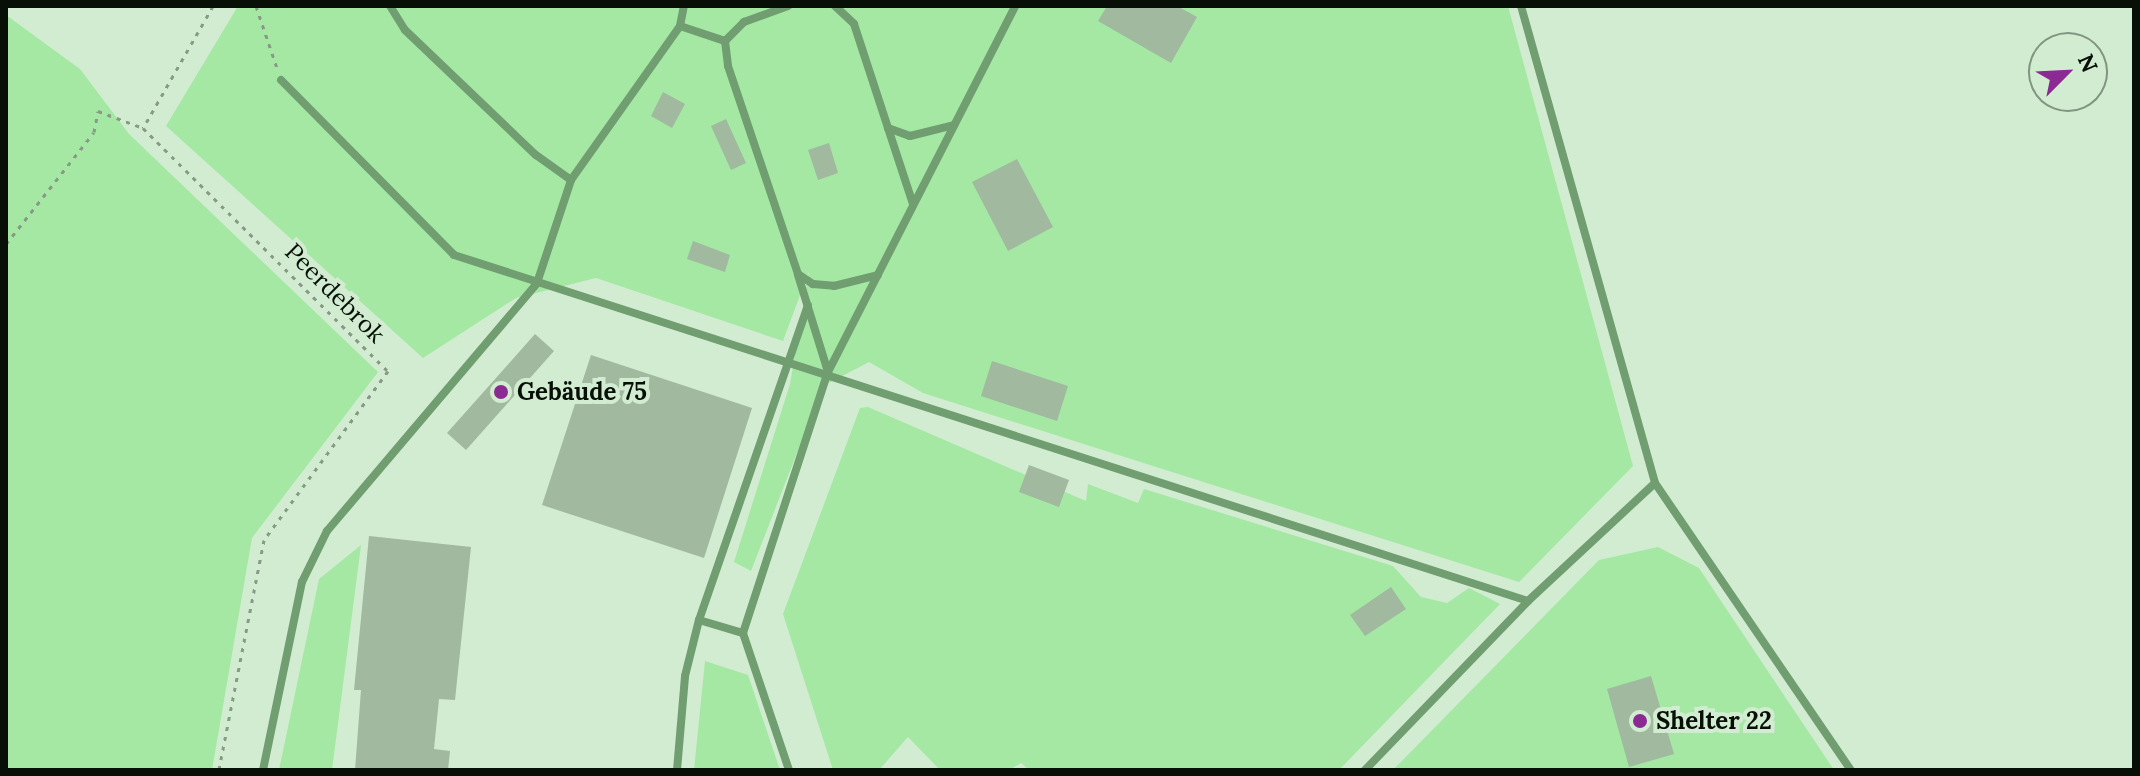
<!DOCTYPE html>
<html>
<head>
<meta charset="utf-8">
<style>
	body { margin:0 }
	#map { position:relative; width:2140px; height:776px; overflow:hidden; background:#d2ecd1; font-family:Lora,serif }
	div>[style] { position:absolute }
	.green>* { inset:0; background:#a4e8a4 }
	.building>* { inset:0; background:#a0b99f }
	.path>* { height:3px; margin-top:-1.5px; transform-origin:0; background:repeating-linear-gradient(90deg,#879a86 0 4px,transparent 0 10px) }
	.lane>* { height:8px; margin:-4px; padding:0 4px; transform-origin:4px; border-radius:4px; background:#709e70 }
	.dots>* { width:22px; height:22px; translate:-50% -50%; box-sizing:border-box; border:4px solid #d2ecd1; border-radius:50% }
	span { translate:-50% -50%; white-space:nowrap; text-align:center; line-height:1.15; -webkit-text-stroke:8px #d2ecd1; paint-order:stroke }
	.street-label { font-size:24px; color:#070f07 }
	.poi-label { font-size:24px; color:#070f07; font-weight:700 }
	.left { translate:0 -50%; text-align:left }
	.frame { position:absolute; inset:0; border:8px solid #070f07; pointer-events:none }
	.north { position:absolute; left:2028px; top:32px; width:80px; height:80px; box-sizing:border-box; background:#d2ecd1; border:2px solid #819480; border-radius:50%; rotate:66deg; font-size:22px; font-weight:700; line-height:32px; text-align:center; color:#070f07 }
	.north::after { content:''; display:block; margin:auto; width:28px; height:36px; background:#8b2a93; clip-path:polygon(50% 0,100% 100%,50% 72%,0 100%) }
</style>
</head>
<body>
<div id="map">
	<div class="green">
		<i style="clip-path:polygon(238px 6px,1508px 6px,1633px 466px,1519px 582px,923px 393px,869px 362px,823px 386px,751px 571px,734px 562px,790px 384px,809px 271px,783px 341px,596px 278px,516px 298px,423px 358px,166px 126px)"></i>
		<i style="clip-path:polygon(6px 15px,80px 69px,129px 134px,378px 372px,252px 538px,212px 770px,6px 770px)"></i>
		<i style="clip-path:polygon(868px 407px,1086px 501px,1088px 484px,1138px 503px,1144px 489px,1393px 566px,1421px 597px,1447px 603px,1469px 588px,1500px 604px,1339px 770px,1029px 770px,1021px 763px,1009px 770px,940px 770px,908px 737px,879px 770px,833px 770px,783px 614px,860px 408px)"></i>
		<i style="clip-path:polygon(361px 545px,332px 770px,279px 770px,319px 579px)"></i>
		<i style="clip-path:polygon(1658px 547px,1699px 568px,1834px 770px,1393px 770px,1599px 560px)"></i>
		<i style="clip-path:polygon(705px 661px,748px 675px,780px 770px,694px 770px)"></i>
	</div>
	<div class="building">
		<i style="clip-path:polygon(1107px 6px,1177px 6px,1197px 17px,1171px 63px,1098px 21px)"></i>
		<i style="clip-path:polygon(663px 92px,685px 104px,672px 128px,651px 116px)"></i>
		<i style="clip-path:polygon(726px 119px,746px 163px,731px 170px,711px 126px)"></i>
		<i style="clip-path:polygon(829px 143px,838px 173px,818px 180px,808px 150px)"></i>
		<i style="clip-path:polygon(1017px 159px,1053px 227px,1008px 251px,972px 182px)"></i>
		<i style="clip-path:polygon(693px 241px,730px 255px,725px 272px,687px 259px)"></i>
		<i style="clip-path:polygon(535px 334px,554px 351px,466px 450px,447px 433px)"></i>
		<i style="clip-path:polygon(591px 355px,752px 408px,704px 558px,542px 505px)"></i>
		<i style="clip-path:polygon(992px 361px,1068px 386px,1057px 421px,981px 396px)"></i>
		<i style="clip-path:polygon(1029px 465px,1069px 480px,1059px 507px,1019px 492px)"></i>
		<i style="clip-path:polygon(369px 536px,471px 547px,455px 700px,439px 699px,434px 749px,450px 751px,448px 770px,355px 770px,361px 690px,354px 690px)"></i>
		<i style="clip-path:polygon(1391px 587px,1406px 609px,1365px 636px,1350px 615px)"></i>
		<i style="clip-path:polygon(1651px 676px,1674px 754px,1629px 767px,1607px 689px)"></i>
	</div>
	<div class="path">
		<i style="left:213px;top:6px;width:141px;rotate:119.8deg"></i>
		<i style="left:143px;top:128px;width:345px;rotate:44.8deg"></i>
		<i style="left:388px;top:371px;width:210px;rotate:126.3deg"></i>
		<i style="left:264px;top:540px;width:234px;rotate:101.1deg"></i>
		<i style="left:256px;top:6px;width:69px;rotate:71.3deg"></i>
		<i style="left:6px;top:244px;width:142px;rotate:-51.8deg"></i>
		<i style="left:94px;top:132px;width:21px;rotate:-79deg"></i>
		<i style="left:98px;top:111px;width:48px;rotate:20.7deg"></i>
	</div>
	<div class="lane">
		<i style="left:390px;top:6px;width:28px;rotate:58deg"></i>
		<i style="left:405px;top:30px;width:181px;rotate:43.7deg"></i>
		<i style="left:536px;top:155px;width:43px;rotate:35.5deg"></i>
		<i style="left:788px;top:6px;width:47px;rotate:160deg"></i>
		<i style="left:744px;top:22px;width:27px;rotate:135deg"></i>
		<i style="left:725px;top:41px;width:25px;rotate:83deg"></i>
		<i style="left:728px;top:66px;width:219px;rotate:71.4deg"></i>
		<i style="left:798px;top:274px;width:18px;rotate:34deg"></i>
		<i style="left:813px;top:284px;width:21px;rotate:5deg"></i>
		<i style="left:834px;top:286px;width:45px;rotate:-14deg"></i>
		<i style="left:835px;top:6px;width:26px;rotate:43deg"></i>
		<i style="left:854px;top:24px;width:109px;rotate:71.9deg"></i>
		<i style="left:888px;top:128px;width:23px;rotate:20deg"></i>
		<i style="left:910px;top:136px;width:45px;rotate:-14deg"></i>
		<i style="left:1521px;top:6px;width:495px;rotate:74.3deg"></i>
		<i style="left:1655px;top:483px;width:348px;rotate:55.7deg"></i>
		<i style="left:680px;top:26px;width:47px;rotate:18.4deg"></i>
		<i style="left:281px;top:80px;width:246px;rotate:45.3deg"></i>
		<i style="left:454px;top:255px;width:1128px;rotate:17.86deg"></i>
		<i style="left:888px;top:128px;width:80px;rotate:71.8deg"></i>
		<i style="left:798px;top:275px;width:102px;rotate:72.8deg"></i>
		<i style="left:699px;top:620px;width:46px;rotate:16.5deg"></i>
		<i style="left:263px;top:770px;width:192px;rotate:-78.3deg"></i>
		<i style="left:302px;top:582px;width:57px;rotate:-63.9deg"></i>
		<i style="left:327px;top:531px;width:325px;rotate:-49.7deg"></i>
		<i style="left:537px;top:283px;width:108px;rotate:-71.7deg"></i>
		<i style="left:571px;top:180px;width:189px;rotate:-54.7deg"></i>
		<i style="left:680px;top:26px;width:20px;rotate:-79deg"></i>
		<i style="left:677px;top:770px;width:94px;rotate:-85.1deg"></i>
		<i style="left:685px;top:676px;width:58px;rotate:-76deg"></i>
		<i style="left:699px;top:620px;width:333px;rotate:-70.9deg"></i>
		<i style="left:789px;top:770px;width:145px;rotate:-108.6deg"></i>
		<i style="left:743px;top:633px;width:274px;rotate:-72deg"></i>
		<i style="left:828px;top:372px;width:411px;rotate:-62.9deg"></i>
		<i style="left:1365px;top:770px;width:235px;rotate:-46deg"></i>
		<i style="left:1528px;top:601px;width:173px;rotate:-42.9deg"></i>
	</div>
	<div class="dots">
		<i style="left:501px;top:392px;background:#8b2a93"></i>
		<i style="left:1640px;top:721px;background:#8b2a93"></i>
	</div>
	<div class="street-label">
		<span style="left:335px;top:293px;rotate:45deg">Peerdebrok</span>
	</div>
	<div class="poi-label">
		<span class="left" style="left:517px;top:392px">Gebäude 75</span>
		<span class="left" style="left:1656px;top:721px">Shelter 22</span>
	</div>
	<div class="frame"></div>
	<div class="north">N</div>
</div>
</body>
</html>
